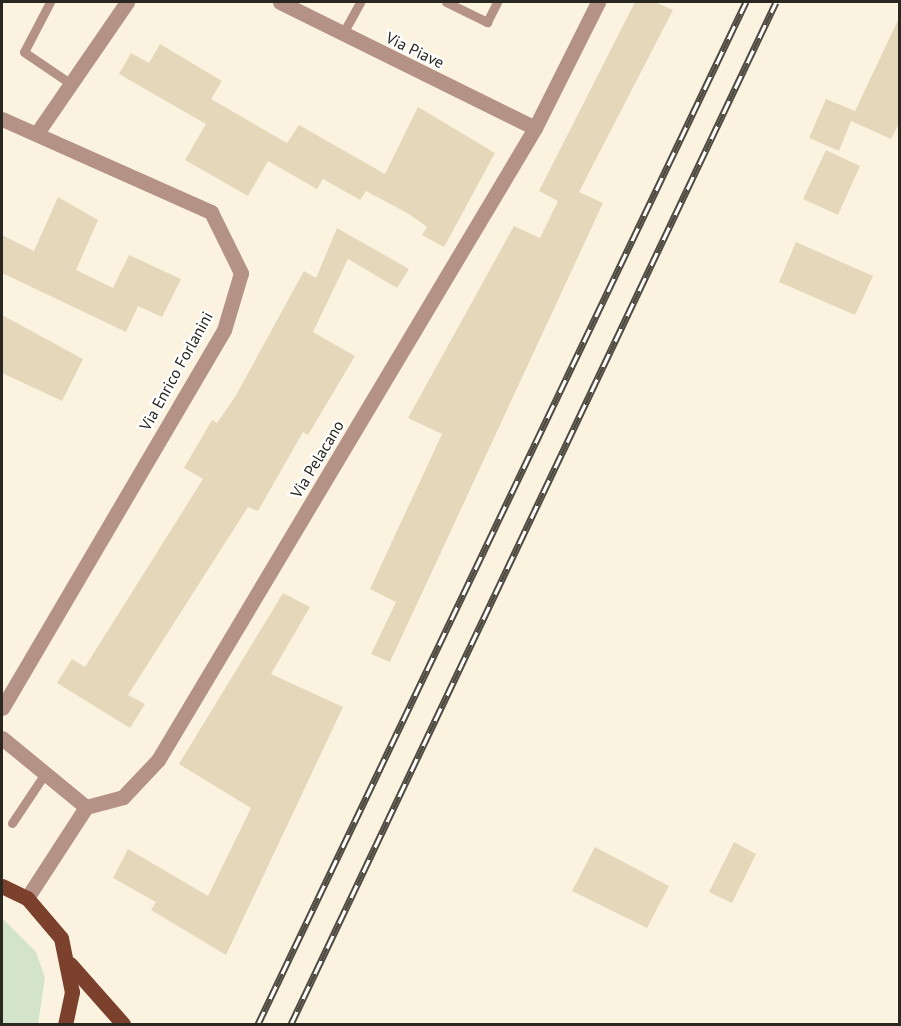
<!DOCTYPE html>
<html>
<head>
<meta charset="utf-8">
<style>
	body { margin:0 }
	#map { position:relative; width:901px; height:1026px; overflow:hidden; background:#fbf3e0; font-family:"PT Sans",sans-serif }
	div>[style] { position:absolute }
	.green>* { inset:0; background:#d4e4ca }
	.building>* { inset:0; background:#e5d8ba }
	.lane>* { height:9px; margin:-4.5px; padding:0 4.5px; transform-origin:4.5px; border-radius:4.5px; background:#b59286 }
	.street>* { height:15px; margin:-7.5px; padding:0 7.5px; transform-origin:7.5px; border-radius:7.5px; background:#b59286 }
	.primary>* { height:15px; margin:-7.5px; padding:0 7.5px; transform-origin:7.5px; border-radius:7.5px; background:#7b412c }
	.rail>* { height:7px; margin-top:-3.5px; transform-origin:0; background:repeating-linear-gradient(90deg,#fff 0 14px,#4f4b42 0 28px); box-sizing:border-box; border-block:2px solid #4f4b42 }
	span { translate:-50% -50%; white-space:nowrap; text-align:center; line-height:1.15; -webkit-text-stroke:4.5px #fff; paint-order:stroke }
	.street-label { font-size:16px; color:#2a2720 }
	.frame { position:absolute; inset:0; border:3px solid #2a2720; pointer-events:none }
</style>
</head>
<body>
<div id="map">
	<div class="green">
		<i style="clip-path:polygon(2px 918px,36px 952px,45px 978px,38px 1024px,2px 1024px)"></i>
	</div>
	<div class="building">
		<i style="clip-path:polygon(635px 2px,655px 2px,673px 10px,579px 192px,603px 203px,390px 662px,371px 654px,396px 602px,370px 589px,442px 434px,408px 418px,514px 226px,540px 238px,558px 201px,539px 191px)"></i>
		<i style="clip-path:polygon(900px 16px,900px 122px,891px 139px,851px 121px,839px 151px,809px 138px,826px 99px,855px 111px)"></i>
		<i style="clip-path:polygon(160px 44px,222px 81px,211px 99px,287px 143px,299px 125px,385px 174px,418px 107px,495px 153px,444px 247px,422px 235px,427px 227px,409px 214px,366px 191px,360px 200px,323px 179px,317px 189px,268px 161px,248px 196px,185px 160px,206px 124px,119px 74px,131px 53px,149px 63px)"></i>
		<i style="clip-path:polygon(826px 150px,860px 166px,838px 215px,803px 199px)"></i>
		<i style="clip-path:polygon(58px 197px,98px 220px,76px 270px,113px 288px,129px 255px,181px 279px,162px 317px,138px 306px,126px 332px,2px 273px,2px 235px,34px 251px)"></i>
		<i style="clip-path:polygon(337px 228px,409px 269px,397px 288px,348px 259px,313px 332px,355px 356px,308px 435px,303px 432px,258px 511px,248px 507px,128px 695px,145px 704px,130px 728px,57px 683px,72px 659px,85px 667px,203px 479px,184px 468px,212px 420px,217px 423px,235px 397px,304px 271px,316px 278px)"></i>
		<i style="clip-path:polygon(796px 242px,873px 276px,855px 315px,779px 282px)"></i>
		<i style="clip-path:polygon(2px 315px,83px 359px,62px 401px,2px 373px)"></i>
		<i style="clip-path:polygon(283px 593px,310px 607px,271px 674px,343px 707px,226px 955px,151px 910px,156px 902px,113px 878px,128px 849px,208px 896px,251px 808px,179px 764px)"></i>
		<i style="clip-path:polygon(734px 842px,756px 854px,732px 903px,709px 892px)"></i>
		<i style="clip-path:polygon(595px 847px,669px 886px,647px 928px,572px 891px)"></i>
	</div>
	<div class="lane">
		<i style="left:50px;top:2px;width:56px;rotate:117.5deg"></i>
		<i style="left:24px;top:52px;width:57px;rotate:34.2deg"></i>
		<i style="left:446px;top:2px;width:46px;rotate:26deg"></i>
		<i style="left:487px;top:22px;width:22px;rotate:-63deg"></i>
		<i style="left:342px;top:35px;width:38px;rotate:-61deg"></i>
		<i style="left:12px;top:823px;width:61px;rotate:-56.3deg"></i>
	</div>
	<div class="street">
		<i style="left:280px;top:2px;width:284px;rotate:26.3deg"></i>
		<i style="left:2px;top:119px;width:229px;rotate:24deg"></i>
		<i style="left:211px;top:212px;width:68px;rotate:63.8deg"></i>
		<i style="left:241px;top:273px;width:59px;rotate:106.6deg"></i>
		<i style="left:224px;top:330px;width:438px;rotate:120.4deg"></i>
		<i style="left:37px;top:133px;width:159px;rotate:-55.5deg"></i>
		<i style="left:2px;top:738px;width:109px;rotate:39.4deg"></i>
		<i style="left:27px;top:898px;width:108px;rotate:-57deg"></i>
		<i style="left:86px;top:807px;width:38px;rotate:-15deg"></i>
		<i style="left:123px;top:797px;width:51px;rotate:-46.6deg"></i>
		<i style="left:158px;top:760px;width:736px;rotate:-59.18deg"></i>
		<i style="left:535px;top:128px;width:141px;rotate:-63.4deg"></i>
	</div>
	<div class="primary">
		<i style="left:2px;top:886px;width:28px;rotate:26deg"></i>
		<i style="left:27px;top:898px;width:52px;rotate:49.6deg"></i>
		<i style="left:61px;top:938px;width:55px;rotate:78.5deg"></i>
		<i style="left:72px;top:992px;width:33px;rotate:102deg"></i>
		<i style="left:70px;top:964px;width:80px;rotate:48.5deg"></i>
	</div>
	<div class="rail">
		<i style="left:258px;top:1024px;width:1133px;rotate:-64.48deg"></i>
		<i style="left:291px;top:1024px;width:1131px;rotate:-64.61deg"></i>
	</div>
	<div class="street-label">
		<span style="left:415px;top:50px;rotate:26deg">Via Piave</span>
		<span style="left:176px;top:371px;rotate:-61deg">Via Enrico Forlanini</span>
		<span style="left:317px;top:459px;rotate:-59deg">Via Pelacano</span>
	</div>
	<div class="frame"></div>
</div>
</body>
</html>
